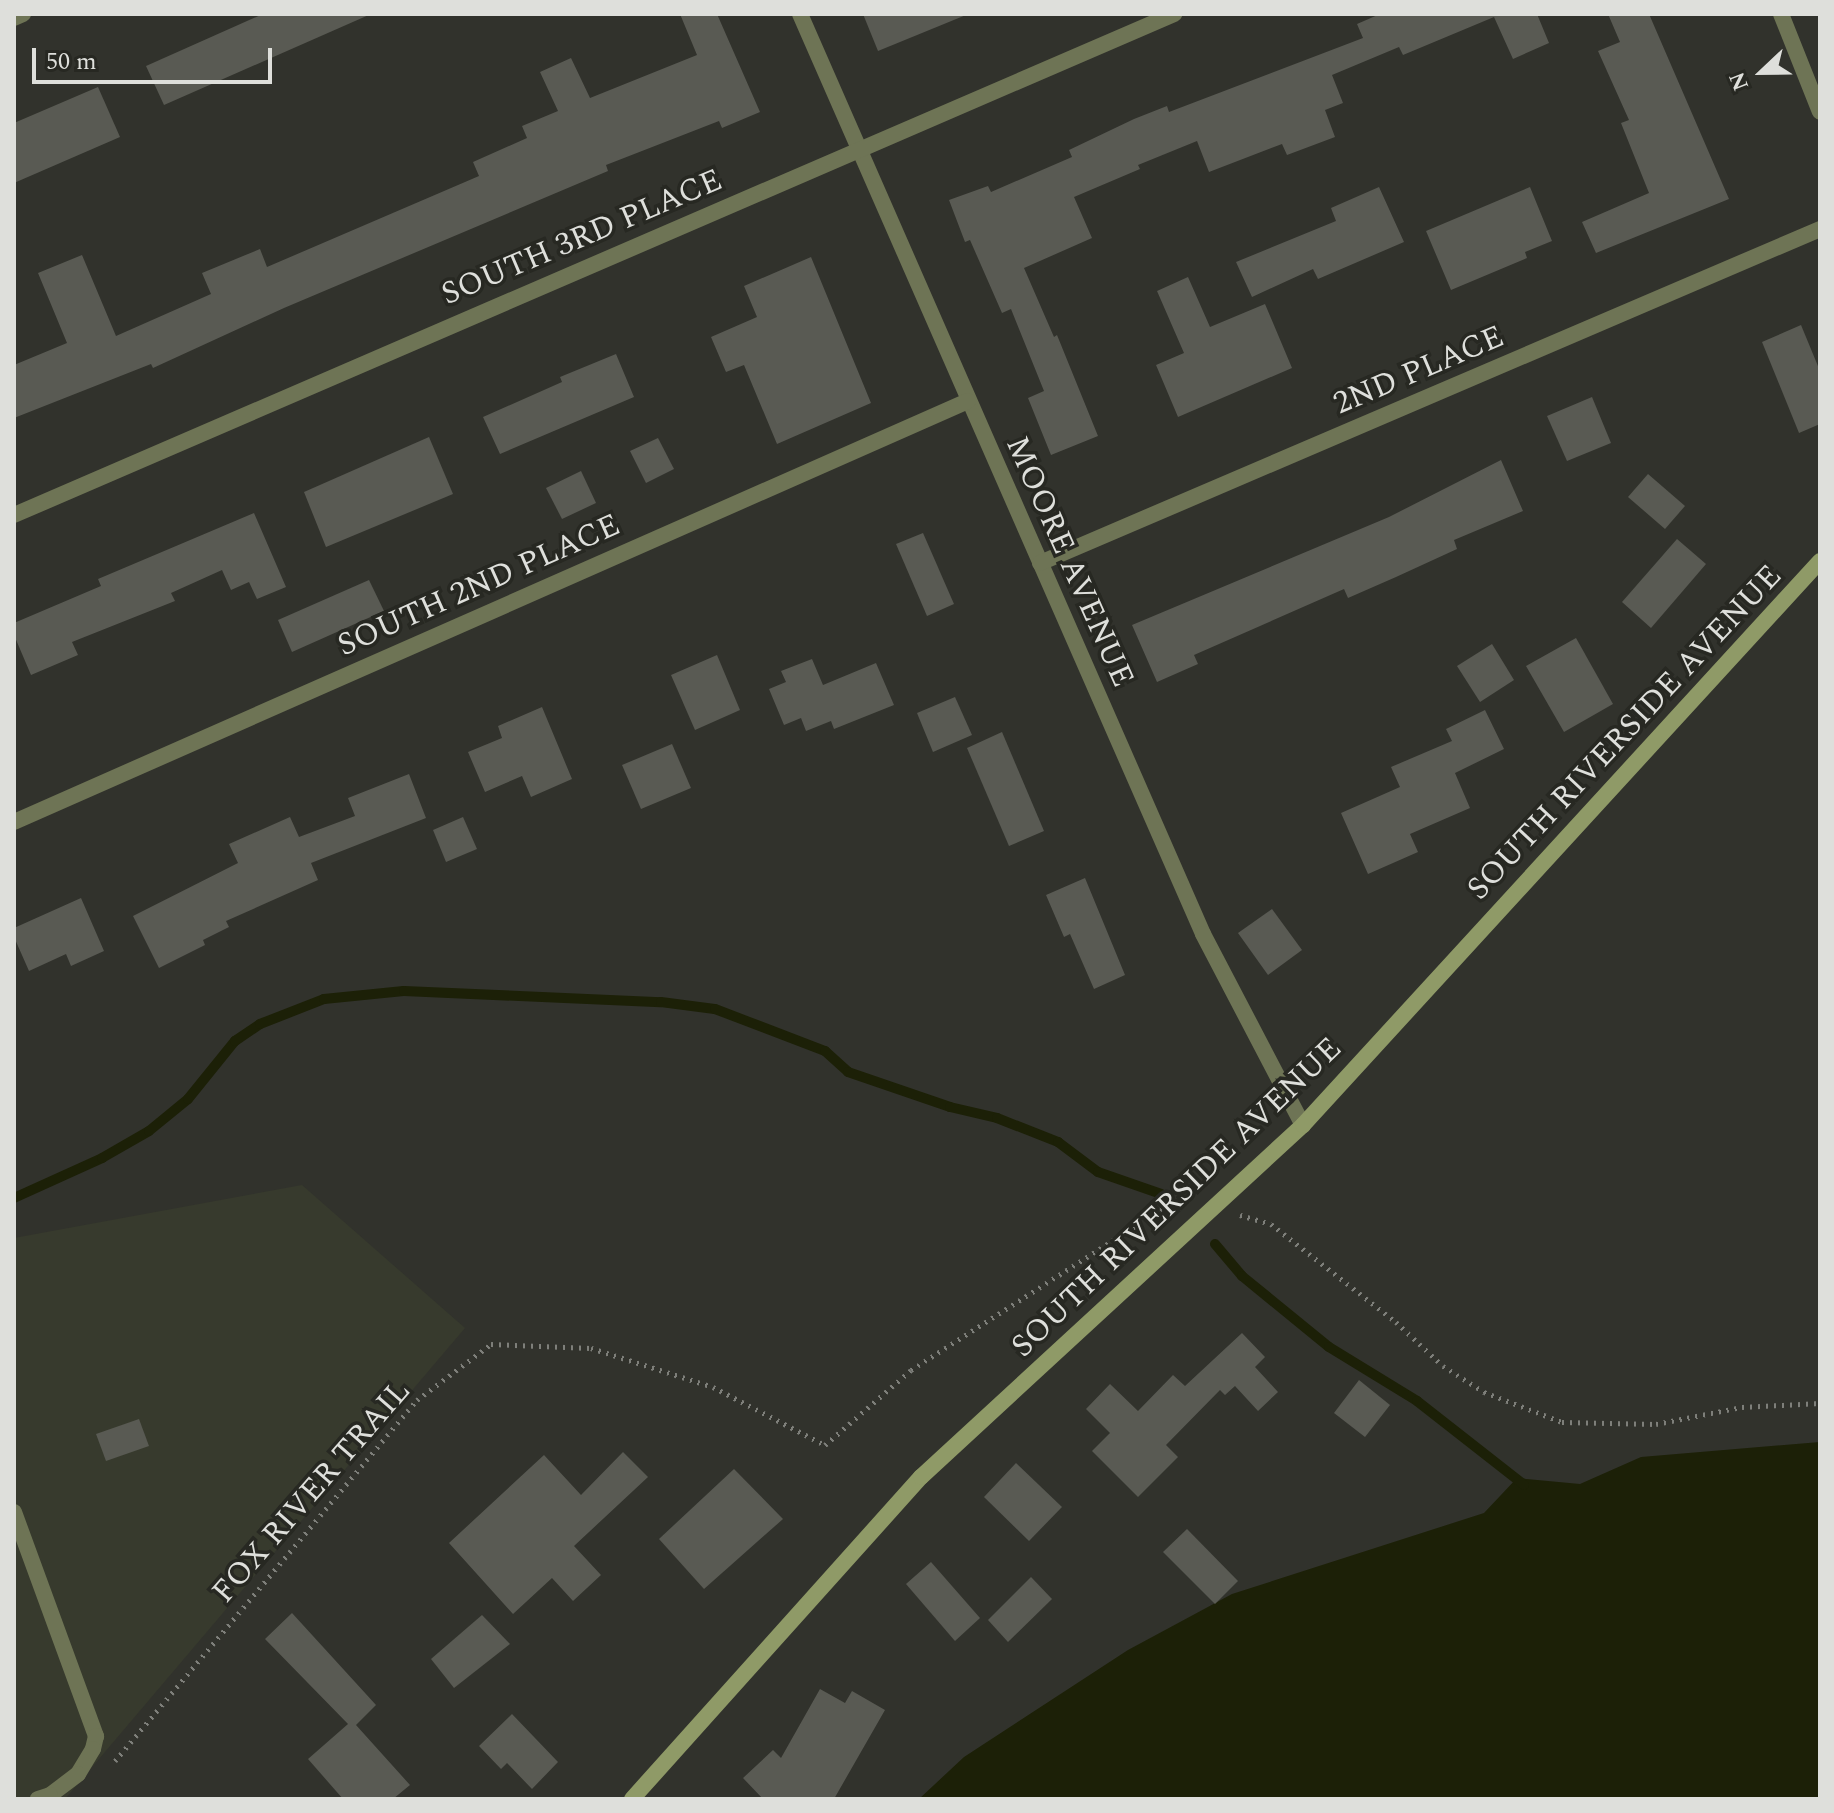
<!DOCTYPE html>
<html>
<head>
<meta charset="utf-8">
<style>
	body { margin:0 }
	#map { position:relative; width:1834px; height:1813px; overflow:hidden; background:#31322c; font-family:Spectral,serif }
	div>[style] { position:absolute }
	.built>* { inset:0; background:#373a2d }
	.water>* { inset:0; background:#1c2007 }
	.stream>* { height:10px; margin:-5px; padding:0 5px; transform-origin:5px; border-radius:5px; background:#1c2007 }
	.building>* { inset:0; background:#595a53 }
	.path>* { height:5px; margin-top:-2.5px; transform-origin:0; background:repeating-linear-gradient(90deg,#7e7f7a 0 2px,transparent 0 8px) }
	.lane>* { height:16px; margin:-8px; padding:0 8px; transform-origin:8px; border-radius:8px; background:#6e7455 }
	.street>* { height:16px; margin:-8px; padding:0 8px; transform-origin:8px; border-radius:8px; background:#6e7455 }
	.secondary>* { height:16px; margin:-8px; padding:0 8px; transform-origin:8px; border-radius:8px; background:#8f9a67 }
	span { translate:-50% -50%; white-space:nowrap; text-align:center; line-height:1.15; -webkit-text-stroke:7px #272822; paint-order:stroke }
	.street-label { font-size:32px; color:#dedfdb }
	.frame { position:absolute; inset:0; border:16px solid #dedfdb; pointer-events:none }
	.north { position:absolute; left:1722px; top:32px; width:80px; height:80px; -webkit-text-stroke:6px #272822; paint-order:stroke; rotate:248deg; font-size:22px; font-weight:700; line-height:32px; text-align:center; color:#dedfdb }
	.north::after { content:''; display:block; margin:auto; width:28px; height:36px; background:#dedfdb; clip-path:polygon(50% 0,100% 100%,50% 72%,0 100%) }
	.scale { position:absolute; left:32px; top:48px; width:240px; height:36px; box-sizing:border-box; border:4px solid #dedfdb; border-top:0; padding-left:10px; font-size:24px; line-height:28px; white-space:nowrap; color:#dedfdb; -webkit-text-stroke:6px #272822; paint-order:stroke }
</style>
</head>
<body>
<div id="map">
	<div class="built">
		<i style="clip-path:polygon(302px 1185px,465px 1328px,65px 1799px,14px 1799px,14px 1238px)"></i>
	</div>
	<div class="water">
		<i style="clip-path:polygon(1820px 1442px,1820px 1799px,919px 1799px,964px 1757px,1128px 1650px,1232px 1594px,1484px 1513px,1517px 1478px,1580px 1484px,1641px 1457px)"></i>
	</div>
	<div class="stream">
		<i style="left:14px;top:1198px;width:97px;rotate:-24.4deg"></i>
		<i style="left:102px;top:1158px;width:54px;rotate:-29.9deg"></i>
		<i style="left:149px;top:1131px;width:50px;rotate:-39.4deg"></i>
		<i style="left:188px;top:1099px;width:75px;rotate:-51deg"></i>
		<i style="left:235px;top:1041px;width:30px;rotate:-34deg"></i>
		<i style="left:260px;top:1024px;width:69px;rotate:-21.3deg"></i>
		<i style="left:324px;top:999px;width:80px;rotate:-5.7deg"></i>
		<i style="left:404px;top:991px;width:257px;rotate:2.5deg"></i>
		<i style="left:661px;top:1002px;width:54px;rotate:7.4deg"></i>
		<i style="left:715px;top:1009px;width:118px;rotate:20.9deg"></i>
		<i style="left:825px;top:1051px;width:31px;rotate:42deg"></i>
		<i style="left:848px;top:1072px;width:108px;rotate:18.9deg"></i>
		<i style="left:950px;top:1107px;width:48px;rotate:13.2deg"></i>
		<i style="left:997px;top:1118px;width:66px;rotate:21.5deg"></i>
		<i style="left:1058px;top:1142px;width:50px;rotate:36.9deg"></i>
		<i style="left:1098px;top:1172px;width:67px;rotate:19.2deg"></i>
		<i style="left:1215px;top:1244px;width:42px;rotate:49.8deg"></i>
		<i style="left:1242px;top:1276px;width:112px;rotate:39.2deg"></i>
		<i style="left:1329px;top:1347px;width:103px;rotate:31.5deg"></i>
		<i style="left:1417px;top:1401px;width:136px;rotate:38.1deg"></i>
	</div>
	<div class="building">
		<i style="clip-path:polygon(263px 14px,371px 14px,164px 105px,146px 66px)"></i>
		<i style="clip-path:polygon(680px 14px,717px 14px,760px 112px,722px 128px,719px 121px,606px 165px,608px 171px,284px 308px,153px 368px,151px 364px,14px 418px,14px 365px,67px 343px,38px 273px,82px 255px,116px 336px,211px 294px,202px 273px,260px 249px,267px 267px,479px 176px,473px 162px,527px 138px,522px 126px,558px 111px,540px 72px,571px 58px,590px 98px,697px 55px)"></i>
		<i style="clip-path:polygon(863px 14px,966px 14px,966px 15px,878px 51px)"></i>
		<i style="clip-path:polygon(1380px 14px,1537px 14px,1549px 43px,1513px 59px,1494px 17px,1403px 55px,1399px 47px,1332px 75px,1343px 103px,1325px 110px,1335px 137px,1287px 155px,1282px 144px,1209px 172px,1197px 141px,1138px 165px,1140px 169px,1074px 197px,1092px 238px,1024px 268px,1054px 337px,1057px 335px,1098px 436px,1051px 455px,1028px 398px,1044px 391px,1011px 309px,1002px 313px,970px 240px,965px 242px,949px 200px,988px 186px,991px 192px,1072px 157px,1069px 150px,1134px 119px,1167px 106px,1169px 112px,1363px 38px,1357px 24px)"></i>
		<i style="clip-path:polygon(1608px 14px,1649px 14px,1729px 199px,1596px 253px,1582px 222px,1649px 193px,1621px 123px,1629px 120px,1598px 51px,1620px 42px)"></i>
		<i style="clip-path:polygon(98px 87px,120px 137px,14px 183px,14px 123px)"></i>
		<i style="clip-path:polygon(1379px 187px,1404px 242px,1318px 279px,1313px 269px,1252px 297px,1236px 262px,1336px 221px,1331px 208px)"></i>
		<i style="clip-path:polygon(1530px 187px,1552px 241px,1525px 252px,1527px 258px,1451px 290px,1426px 231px)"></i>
		<i style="clip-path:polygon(811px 257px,871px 403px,777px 444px,744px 365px,726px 372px,711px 337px,757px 317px,744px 286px)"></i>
		<i style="clip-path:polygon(1188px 277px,1210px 327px,1265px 304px,1292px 368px,1178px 417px,1156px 365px,1184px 353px,1157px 291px)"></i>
		<i style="clip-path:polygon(1801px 325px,1820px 371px,1820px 424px,1799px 433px,1762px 342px)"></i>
		<i style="clip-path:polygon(616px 354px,634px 397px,500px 454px,483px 417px,562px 382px,560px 377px)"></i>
		<i style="clip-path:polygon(1592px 397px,1611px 443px,1567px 461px,1547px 416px)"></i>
		<i style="clip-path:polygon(429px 437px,453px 494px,326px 547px,304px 492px)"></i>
		<i style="clip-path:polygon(658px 438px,674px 469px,646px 483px,630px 451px)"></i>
		<i style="clip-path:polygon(1501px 460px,1523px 511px,1454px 540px,1457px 549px,1396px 577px,1348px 598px,1344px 589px,1194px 655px,1198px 664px,1157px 682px,1132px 625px,1389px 517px)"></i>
		<i style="clip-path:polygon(581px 471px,596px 503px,562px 519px,546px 488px)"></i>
		<i style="clip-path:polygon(1648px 474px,1685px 506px,1665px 529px,1628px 497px)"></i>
		<i style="clip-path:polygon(254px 513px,286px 587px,257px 599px,249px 582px,231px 590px,222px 570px,171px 593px,175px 601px,72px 642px,78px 655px,31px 675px,14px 635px,14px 623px,101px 586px,98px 579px)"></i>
		<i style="clip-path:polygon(923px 533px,954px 604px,927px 616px,896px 544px)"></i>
		<i style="clip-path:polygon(1677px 539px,1706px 564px,1651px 628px,1622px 602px)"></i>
		<i style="clip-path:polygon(369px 580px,384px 611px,292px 652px,278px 620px)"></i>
		<i style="clip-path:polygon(1576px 638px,1613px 704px,1564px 732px,1526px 666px)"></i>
		<i style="clip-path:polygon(1492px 644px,1514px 680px,1480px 702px,1457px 666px)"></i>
		<i style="clip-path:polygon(717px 655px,740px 710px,695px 730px,671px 675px)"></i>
		<i style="clip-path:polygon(812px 659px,823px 685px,876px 663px,894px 705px,834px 729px,831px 721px,806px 731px,801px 718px,784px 725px,769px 689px,786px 682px,781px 671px)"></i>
		<i style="clip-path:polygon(955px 697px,972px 735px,933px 752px,917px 713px)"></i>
		<i style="clip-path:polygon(542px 707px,572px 779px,531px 797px,522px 776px,485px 792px,468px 752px,502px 738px,498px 726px)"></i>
		<i style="clip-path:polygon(1485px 710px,1504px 749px,1455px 773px,1470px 808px,1410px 834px,1418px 852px,1368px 874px,1341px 813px,1400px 787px,1391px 767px,1452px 741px,1446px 729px)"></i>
		<i style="clip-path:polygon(1002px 732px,1044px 831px,1009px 846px,967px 748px)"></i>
		<i style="clip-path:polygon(672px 744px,691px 788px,641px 809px,622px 765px)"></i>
		<i style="clip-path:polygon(409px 774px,426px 818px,311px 863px,318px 880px,226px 921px,229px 927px,203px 940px,205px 945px,159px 968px,133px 916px,238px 863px,229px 844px,290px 817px,299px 837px,355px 816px,348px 798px)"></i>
		<i style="clip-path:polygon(463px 817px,477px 849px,446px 862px,433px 830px)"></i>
		<i style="clip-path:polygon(1085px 878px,1125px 975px,1094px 989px,1070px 934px,1064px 937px,1046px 895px)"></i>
		<i style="clip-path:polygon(81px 898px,104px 951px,71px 966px,66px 954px,29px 971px,14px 937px,14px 928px)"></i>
		<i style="clip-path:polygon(1272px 909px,1302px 950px,1268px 975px,1238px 933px)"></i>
		<i style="clip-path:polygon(1242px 1333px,1265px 1357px,1255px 1367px,1278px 1392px,1258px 1411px,1235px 1386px,1225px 1395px,1220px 1390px,1166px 1445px,1178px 1457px,1138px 1497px,1092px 1451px,1110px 1433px,1086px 1409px,1110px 1384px,1138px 1411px,1173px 1375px,1185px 1386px)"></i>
		<i style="clip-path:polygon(1359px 1380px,1390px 1405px,1365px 1437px,1334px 1413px)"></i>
		<i style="clip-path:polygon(139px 1419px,149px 1446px,106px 1461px,96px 1434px)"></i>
		<i style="clip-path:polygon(623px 1452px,648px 1477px,574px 1546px,601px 1575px,573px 1601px,552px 1578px,513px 1614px,449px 1543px,544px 1455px,581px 1495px)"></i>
		<i style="clip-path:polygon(1016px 1463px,1062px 1507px,1029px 1541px,984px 1497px)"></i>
		<i style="clip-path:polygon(734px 1469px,783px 1519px,704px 1589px,659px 1539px)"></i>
		<i style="clip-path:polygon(1187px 1529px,1238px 1581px,1215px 1604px,1163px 1552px)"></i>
		<i style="clip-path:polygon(931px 1562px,980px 1618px,955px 1641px,906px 1584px)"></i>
		<i style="clip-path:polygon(1031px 1577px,1052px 1599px,1008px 1642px,988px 1620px)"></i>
		<i style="clip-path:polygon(292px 1613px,376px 1705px,356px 1725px,410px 1785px,393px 1799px,343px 1799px,308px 1759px,348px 1724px,265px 1639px)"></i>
		<i style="clip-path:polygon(482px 1615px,510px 1644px,454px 1688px,431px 1659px)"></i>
		<i style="clip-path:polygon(820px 1689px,845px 1703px,852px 1691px,885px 1710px,834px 1799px,763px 1799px,743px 1778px,773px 1750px,781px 1758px)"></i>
		<i style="clip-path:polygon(512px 1714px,558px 1762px,532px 1789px,507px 1763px,501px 1769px,479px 1746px)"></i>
	</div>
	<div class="path">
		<i style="left:1240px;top:1215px;width:32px;rotate:16deg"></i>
		<i style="left:1271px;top:1224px;width:159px;rotate:38.1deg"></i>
		<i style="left:1396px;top:1322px;width:64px;rotate:43.1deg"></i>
		<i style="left:1443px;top:1366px;width:49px;rotate:32.4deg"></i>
		<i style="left:1484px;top:1392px;width:84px;rotate:21deg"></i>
		<i style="left:1562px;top:1422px;width:94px;rotate:1.2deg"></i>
		<i style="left:1656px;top:1424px;width:88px;rotate:-11.2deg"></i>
		<i style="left:1742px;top:1407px;width:78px;rotate:-2.9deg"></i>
		<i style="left:115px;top:1761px;width:471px;rotate:-50.1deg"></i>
		<i style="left:417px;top:1400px;width:93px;rotate:-37.1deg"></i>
		<i style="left:491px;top:1344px;width:100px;rotate:2.3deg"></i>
		<i style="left:591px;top:1348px;width:128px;rotate:17.7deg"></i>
		<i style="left:713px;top:1387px;width:126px;rotate:27.4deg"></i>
		<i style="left:825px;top:1445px;width:114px;rotate:-41.1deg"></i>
		<i style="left:911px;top:1370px;width:313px;rotate:-32.7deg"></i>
		<i style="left:1174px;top:1201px;width:9px;rotate:6deg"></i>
	</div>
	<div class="lane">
		<i style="left:14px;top:1512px;width:239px;rotate:69.9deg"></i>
		<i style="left:96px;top:1736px;width:13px;rotate:103deg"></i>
		<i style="left:93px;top:1749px;width:29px;rotate:121deg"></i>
		<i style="left:78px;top:1774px;width:35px;rotate:143deg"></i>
		<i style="left:50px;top:1795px;width:13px;rotate:162deg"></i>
	</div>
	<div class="street">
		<i style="left:800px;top:14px;width:1004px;rotate:66.34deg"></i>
		<i style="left:1203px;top:934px;width:216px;rotate:62.4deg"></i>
		<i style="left:1781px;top:14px;width:105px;rotate:68.3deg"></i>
		<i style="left:14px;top:18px;width:10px;rotate:-24deg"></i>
		<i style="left:14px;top:515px;width:1264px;rotate:-23.36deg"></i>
		<i style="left:1040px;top:563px;width:849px;rotate:-23.18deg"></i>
		<i style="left:14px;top:822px;width:1043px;rotate:-23.81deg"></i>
	</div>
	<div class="secondary">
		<i style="left:632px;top:1799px;width:433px;rotate:-48.1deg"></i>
		<i style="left:921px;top:1477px;width:519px;rotate:-42.66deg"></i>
		<i style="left:1303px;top:1125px;width:765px;rotate:-47.49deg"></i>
	</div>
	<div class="street-label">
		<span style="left:582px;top:238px;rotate:-23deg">SOUTH 3RD PLACE</span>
		<span style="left:1419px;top:371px;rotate:-23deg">2ND PLACE</span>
		<span style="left:1069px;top:562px;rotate:66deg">MOORE AVENUE</span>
		<span style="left:479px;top:586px;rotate:-24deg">SOUTH 2ND PLACE</span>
		<span style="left:1625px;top:733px;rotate:-47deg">SOUTH RIVERSIDE AVENUE</span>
		<span style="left:1177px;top:1198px;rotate:-44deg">SOUTH RIVERSIDE AVENUE</span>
		<span style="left:312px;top:1492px;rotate:-49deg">FOX RIVER TRAIL</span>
	</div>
	<div class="frame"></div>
	<div class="north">N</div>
	<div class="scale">50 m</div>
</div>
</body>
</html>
